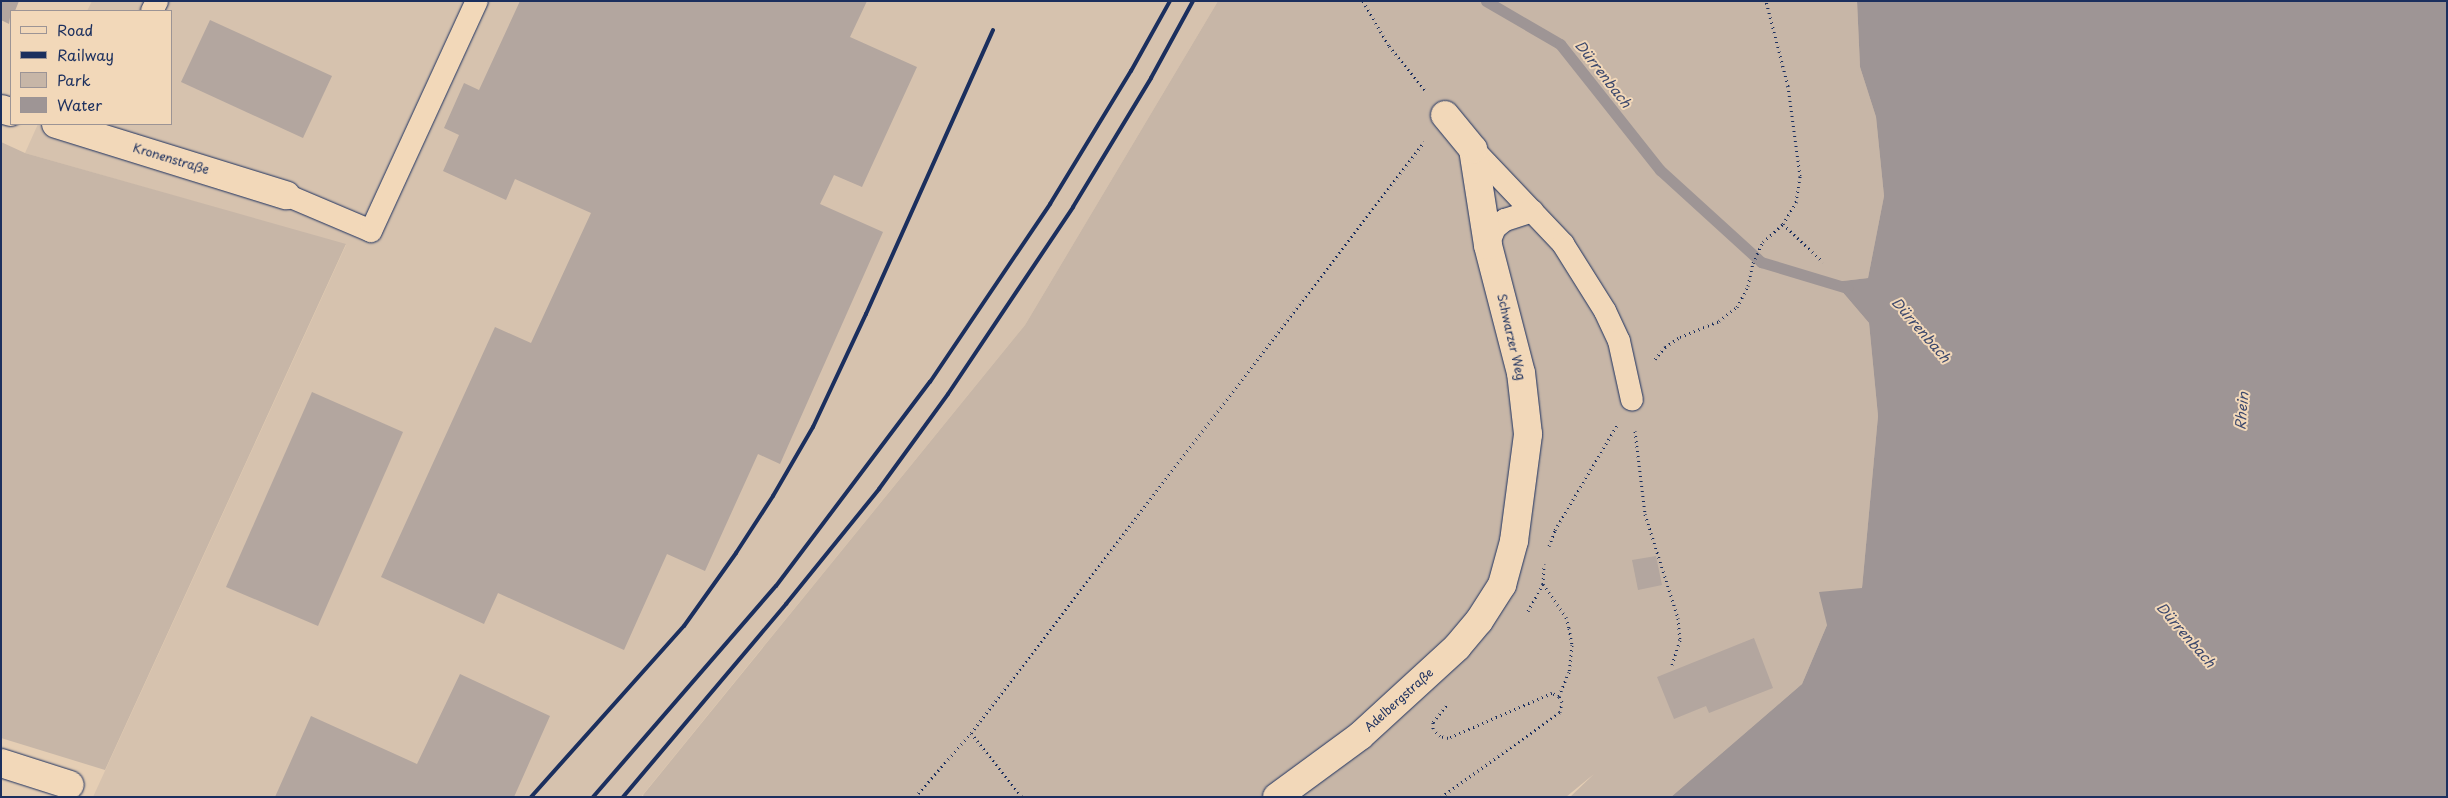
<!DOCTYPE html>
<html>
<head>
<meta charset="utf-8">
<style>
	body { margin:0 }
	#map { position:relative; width:2448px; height:798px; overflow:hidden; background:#e5ceb4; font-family:"Playpen Sans",sans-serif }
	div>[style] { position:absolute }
	.built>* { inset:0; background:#d6c2ae }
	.green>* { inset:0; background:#c7b6a7 }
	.water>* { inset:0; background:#9e9595 }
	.stream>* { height:11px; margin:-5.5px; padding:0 5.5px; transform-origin:5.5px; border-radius:5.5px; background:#9e9595 }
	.building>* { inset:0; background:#b3a69f }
	.path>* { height:3px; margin-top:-1.5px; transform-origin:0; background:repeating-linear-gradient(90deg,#1b2f5e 0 1px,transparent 0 5px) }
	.roads { filter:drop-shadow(0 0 1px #1b2f5e) drop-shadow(0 0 1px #1b2f5e) }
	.lane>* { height:22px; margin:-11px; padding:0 11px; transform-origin:11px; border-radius:11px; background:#f2d8b9 }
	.street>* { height:28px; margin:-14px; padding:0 14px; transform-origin:14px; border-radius:14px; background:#f2d8b9 }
	.rail>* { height:4px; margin:-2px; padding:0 2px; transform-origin:2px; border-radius:2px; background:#1b2f5e }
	span { translate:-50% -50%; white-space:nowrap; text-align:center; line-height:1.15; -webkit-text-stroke:4px #f2d8b9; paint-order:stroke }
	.street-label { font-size:12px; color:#1b2f5e }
	.water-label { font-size:14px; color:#3c486c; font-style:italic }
	.frame { position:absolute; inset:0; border:2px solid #1b2f5e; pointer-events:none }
	.legend { position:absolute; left:10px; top:10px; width:162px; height:115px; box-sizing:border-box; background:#f2d8b9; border:1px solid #9c9495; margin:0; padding:6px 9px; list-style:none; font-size:15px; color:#1b2f5e }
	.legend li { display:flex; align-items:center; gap:10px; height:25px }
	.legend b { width:25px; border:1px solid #9c9495 }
</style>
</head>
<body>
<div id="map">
	<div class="built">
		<i style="clip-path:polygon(92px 1px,1218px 1px,1025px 325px,641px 797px,93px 797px,346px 245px,25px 153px,38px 124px,171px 124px,171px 11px,87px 11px)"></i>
	</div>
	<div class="green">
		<i style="clip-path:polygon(1218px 1px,1857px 1px,1860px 67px,1876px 117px,1884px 196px,1868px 278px,1834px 282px,1869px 323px,1878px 416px,1862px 588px,1827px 625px,1802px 684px,1671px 797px,1570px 797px,1594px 774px,1566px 797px,1299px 797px,1415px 705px,1467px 653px,1504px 550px,1463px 627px,1397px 688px,1261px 797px,644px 797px,643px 795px,1025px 325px)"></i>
		<i style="clip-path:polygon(1px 142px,25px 153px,346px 244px,105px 770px,1px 738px)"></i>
	</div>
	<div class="water">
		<i style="clip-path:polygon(1857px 1px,2447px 1px,2447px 797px,1671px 797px,1802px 684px,1827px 625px,1819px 592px,1862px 588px,1878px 416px,1869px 323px,1834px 282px,1868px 278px,1884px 196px,1876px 117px,1860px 67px)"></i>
	</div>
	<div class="stream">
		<i style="left:1486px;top:1px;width:86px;rotate:30.2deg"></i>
		<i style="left:1560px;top:44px;width:161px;rotate:51.6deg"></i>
		<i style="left:1660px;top:170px;width:137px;rotate:42.3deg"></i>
		<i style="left:1761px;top:262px;width:90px;rotate:16.8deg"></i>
	</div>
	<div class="building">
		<i style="clip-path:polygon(1px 1px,19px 1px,15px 11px,11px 11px,9px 24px,1px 20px)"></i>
		<i style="clip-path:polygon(520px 1px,867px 1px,850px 37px,917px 67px,862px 187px,834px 175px,820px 204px,883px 232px,780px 464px,758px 454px,705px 571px,667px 554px,624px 650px,498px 593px,484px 624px,381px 577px,495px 327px,531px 343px,591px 213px,515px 179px,506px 200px,443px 171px,459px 135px,444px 128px,464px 83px,479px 90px)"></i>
		<i style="clip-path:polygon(210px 20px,332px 76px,303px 138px,181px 82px)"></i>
		<i style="clip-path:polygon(312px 392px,403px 432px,318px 626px,226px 587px)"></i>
		<i style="clip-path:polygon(1656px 556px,1662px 585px,1638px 590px,1632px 560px)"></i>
		<i style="clip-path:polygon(1754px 638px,1773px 688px,1709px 713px,1706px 706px,1674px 719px,1657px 677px)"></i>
		<i style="clip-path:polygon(460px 674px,550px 716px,514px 797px,275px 797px,311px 716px,417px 764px)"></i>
	</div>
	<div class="path">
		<i style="left:1363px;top:1px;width:52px;rotate:60deg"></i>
		<i style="left:1389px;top:46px;width:57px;rotate:50.7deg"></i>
		<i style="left:1783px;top:224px;width:55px;rotate:43.5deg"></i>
		<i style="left:1655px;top:359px;width:16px;rotate:-50deg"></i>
		<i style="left:1665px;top:347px;width:18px;rotate:-34deg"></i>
		<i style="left:1680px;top:337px;width:42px;rotate:-22.3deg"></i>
		<i style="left:1719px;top:321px;width:23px;rotate:-38deg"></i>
		<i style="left:1737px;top:307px;width:24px;rotate:-62deg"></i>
		<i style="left:1748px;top:286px;width:24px;rotate:-78deg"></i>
		<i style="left:1753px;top:263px;width:23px;rotate:-65deg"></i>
		<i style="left:1763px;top:242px;width:27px;rotate:-42deg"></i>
		<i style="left:1783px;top:224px;width:26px;rotate:-59deg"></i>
		<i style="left:1796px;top:202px;width:26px;rotate:-81deg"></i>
		<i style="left:1800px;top:176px;width:91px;rotate:-97.6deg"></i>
		<i style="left:1788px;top:86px;width:88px;rotate:-104.5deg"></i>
		<i style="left:1635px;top:431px;width:84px;rotate:83.1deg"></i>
		<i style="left:1645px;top:514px;width:109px;rotate:72.4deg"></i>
		<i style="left:1678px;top:618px;width:22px;rotate:85deg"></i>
		<i style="left:1680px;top:640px;width:26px;rotate:108deg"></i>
		<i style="left:1549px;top:546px;width:17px;rotate:-69deg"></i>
		<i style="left:1555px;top:530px;width:122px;rotate:-59.4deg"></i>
		<i style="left:1543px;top:584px;width:40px;rotate:55.1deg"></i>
		<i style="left:1566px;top:617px;width:11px;rotate:75deg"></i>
		<i style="left:1569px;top:628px;width:17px;rotate:80deg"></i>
		<i style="left:1572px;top:645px;width:27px;rotate:96deg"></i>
		<i style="left:1569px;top:672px;width:26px;rotate:113deg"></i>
		<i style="left:1528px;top:611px;width:31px;rotate:-61deg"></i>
		<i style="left:1543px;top:584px;width:20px;rotate:-87deg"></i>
		<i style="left:971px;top:733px;width:82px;rotate:51.4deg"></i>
		<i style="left:915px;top:797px;width:85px;rotate:-48.8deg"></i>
		<i style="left:971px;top:733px;width:745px;rotate:-52.53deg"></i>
		<i style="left:1441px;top:797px;width:146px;rotate:-35.5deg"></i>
		<i style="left:1560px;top:712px;width:10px;rotate:-79deg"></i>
		<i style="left:1562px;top:702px;width:7px;rotate:-117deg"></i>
		<i style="left:1559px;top:696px;width:8px;rotate:-157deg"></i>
		<i style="left:1552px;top:693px;width:113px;rotate:156.6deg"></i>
		<i style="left:1448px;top:738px;width:8px;rotate:-166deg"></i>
		<i style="left:1440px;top:736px;width:10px;rotate:-135deg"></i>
		<i style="left:1433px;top:729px;width:7px;rotate:-90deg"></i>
		<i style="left:1433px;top:722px;width:22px;rotate:-51deg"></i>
	</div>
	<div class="roads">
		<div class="lane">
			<i style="left:152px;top:11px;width:11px;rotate:-63deg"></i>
			<i style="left:1473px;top:149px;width:131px;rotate:46.5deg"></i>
			<i style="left:1563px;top:244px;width:79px;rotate:57.9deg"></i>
			<i style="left:1605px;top:311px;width:33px;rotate:65deg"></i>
			<i style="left:1619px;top:341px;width:60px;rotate:77.6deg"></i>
			<i style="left:286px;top:195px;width:92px;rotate:23deg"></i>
			<i style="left:371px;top:231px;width:253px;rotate:-65.3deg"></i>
			<i style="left:1488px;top:245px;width:18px;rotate:-68deg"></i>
			<i style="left:1495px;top:228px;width:13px;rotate:-39deg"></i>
			<i style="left:1505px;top:220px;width:29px;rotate:-18deg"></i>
		</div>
		<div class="street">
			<i style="left:1px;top:109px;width:10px;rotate:17deg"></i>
			<i style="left:56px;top:124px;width:241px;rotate:17.2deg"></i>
			<i style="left:1px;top:763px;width:72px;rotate:17.7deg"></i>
			<i style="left:1277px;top:797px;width:103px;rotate:-36.3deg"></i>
			<i style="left:1360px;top:736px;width:132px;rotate:-42.5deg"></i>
			<i style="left:1457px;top:647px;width:34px;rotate:-50deg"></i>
			<i style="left:1479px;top:621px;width:43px;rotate:-57.4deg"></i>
			<i style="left:1502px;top:585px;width:46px;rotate:-74.7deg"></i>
			<i style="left:1514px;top:541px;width:108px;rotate:-82.5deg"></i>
			<i style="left:1528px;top:434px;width:61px;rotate:-96.5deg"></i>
			<i style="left:1521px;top:373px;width:132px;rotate:-104.5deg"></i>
			<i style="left:1488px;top:245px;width:97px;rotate:-98.9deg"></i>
			<i style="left:1473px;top:149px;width:44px;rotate:-129.5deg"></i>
		</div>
	</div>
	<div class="rail">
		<i style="left:531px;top:797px;width:229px;rotate:-48.2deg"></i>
		<i style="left:684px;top:626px;width:90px;rotate:-54.5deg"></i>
		<i style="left:736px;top:553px;width:68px;rotate:-57deg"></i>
		<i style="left:773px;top:496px;width:80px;rotate:-59.9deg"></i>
		<i style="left:813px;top:427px;width:125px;rotate:-64.9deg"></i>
		<i style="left:866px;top:314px;width:311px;rotate:-65.9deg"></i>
		<i style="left:593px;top:797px;width:279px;rotate:-49.1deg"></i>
		<i style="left:776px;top:586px;width:256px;rotate:-53deg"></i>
		<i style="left:930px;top:382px;width:215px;rotate:-56deg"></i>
		<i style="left:1050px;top:204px;width:156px;rotate:-58.7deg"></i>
		<i style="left:1131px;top:71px;width:80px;rotate:-60.9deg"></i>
		<i style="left:623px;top:797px;width:253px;rotate:-49.8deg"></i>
		<i style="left:786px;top:604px;width:148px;rotate:-51deg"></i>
		<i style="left:879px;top:489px;width:117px;rotate:-54deg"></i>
		<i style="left:948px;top:394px;width:225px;rotate:-56.2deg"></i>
		<i style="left:1073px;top:207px;width:151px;rotate:-58.8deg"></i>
		<i style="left:1151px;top:78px;width:88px;rotate:-61.4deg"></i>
	</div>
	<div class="street-label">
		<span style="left:171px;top:159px;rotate:17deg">Kronenstraße</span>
		<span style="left:1511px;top:337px;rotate:77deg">Schwarzer Weg</span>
		<span style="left:1399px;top:700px;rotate:-42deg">Adelbergstraße</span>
	</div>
	<div class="water-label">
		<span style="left:1603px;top:74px;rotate:52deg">Dürrenbach</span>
		<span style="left:1921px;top:330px;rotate:49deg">Dürrenbach</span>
		<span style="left:2242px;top:411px;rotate:-85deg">Rhein</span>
		<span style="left:2186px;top:635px;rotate:49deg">Dürrenbach</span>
	</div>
	<div class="frame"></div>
	<ul class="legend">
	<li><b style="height:6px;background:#f2d8b9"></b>Road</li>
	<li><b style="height:6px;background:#1b2f5e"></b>Railway</li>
	<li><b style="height:14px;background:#c7b6a7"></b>Park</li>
	<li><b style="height:14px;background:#9e9595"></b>Water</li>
	</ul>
</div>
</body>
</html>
